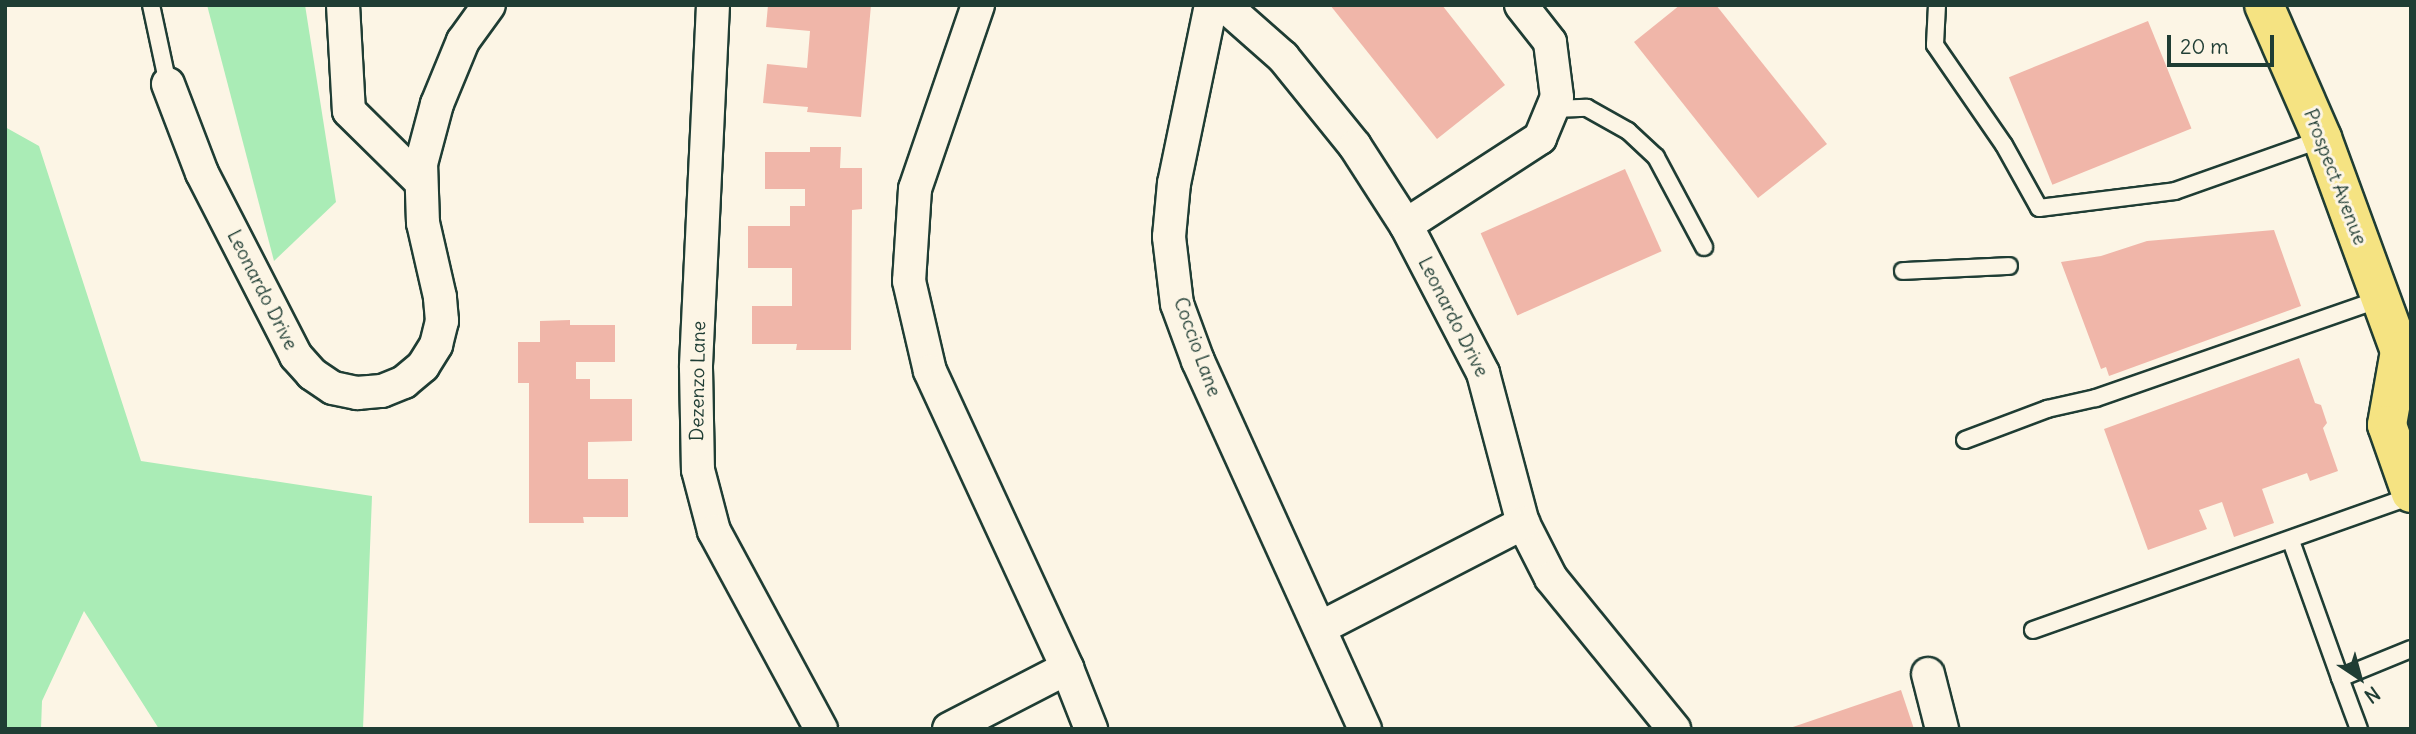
<!DOCTYPE html>
<html>
<head>
<meta charset="utf-8">
<style>
  body { margin:0 }
  #map { position:relative; width:2416px; height:734px; overflow:hidden; background:#fcf5e5; font-family:Delius,sans-serif }
  div>[style] { position:absolute }
  .green>* { inset:0; background:#aaecb6 }
  .building>* { inset:0; background:#f0b6a9; transform-origin:0 0 }
  .roads { filter:drop-shadow(2px 0 #1f3d34) drop-shadow(-2px 0 #1f3d34) drop-shadow(0 2px #1f3d34) drop-shadow(0 -2px #1f3d34) }
  .lane>* { height:16px; margin:-8px; padding:0 8px; transform-origin:8px; border-radius:8px; background:#fcf5e5 }
  .street>* { height:32px; margin:-16px; padding:0 16px; transform-origin:16px; border-radius:16px; background:#fcf5e5 }
  .primary>* { height:38px; margin:-19px; padding:0 19px; transform-origin:19px; border-radius:19px; background:#f5e382 }
  span { translate:-50% -50%; white-space:nowrap; text-align:center; line-height:1.15; -webkit-text-stroke:6px #fcf5e5; paint-order:stroke }
  .street-label { font-size:19px; color:#1f3d34 }
  .frame { position:absolute; inset:0; border:7px solid #1f3d34; pointer-events:none }
  .north { position:absolute; left:2325px; top:643px; width:70px; height:70px; -webkit-text-stroke:5px #fcf5e5; paint-order:stroke; rotate:144deg; font-size:19px; font-weight:700; line-height:28px; text-align:center; color:#1f3d34 }
  .north::after { content:''; display:block; margin:auto; width:24px; height:32px; background:#1f3d34; clip-path:polygon(50% 0,100% 100%,50% 72%,0 100%) }
  .scale { position:absolute; left:2167px; top:35px; width:107px; height:32px; box-sizing:border-box; border:4px solid #1f3d34; border-top:0; padding-left:9px; font-size:21px; line-height:24px; white-space:nowrap; color:#1f3d34; -webkit-text-stroke:5px #fcf5e5; paint-order:stroke }
</style>
</head>
<body>
<div id="map">
  <div class="green">
    <div style="clip-path:polygon(207px 5px,305px 5px,336px 202px,274px 261px)"></div>
    <div style="clip-path:polygon(5px 127px,39px 146px,141px 461px,372px 496px,363px 729px,159px 729px,84px 611px,42px 701px,41px 729px,5px 729px)"></div>
  </div>
  <div class="building">
    <div style="clip-path:polygon(768px 5px,871px 5px,861px 117px,807px 112px,808px 107px,763px 103px,767px 64px,807px 68px,810px 31px,766px 27px)"></div>
    <div style="clip-path:polygon(1330px 5px,1442px 5px,1505px 85px,1437px 139px)"></div>
    <div style="clip-path:polygon(1680px 5px,1716px 5px,1827px 144px,1758px 198px,1634px 42px)"></div>
    <div style="left:2148px;top:21px;width:116px;height:150px;rotate:68deg"></div>
    <div style="clip-path:polygon(810px 147px,841px 147px,840px 168px,862px 168px,862px 209px,852px 210px,851px 350px,796px 350px,797px 344px,752px 344px,752px 306px,792px 306px,792px 268px,748px 268px,748px 226px,790px 226px,790px 206px,805px 206px,805px 189px,765px 189px,765px 152px,810px 152px)"></div>
    <div style="left:1625px;top:169px;width:90px;height:158px;rotate:66deg"></div>
    <div style="clip-path:polygon(2274px 230px,2301px 306px,2109px 376px,2106px 367px,2101px 369px,2061px 262px,2101px 256px,2147px 241px)"></div>
    <div style="clip-path:polygon(570px 320px,570px 325px,615px 325px,615px 362px,576px 362px,576px 379px,590px 379px,590px 399px,632px 399px,632px 441px,588px 442px,588px 479px,628px 479px,628px 517px,583px 517px,584px 523px,529px 523px,529px 383px,518px 383px,518px 342px,540px 342px,540px 321px)"></div>
    <div style="clip-path:polygon(2299px 358px,2315px 403px,2321px 405px,2327px 423px,2323px 428px,2338px 471px,2310px 481px,2307px 473px,2262px 489px,2274px 523px,2234px 537px,2222px 502px,2199px 510px,2207px 529px,2148px 550px,2104px 429px)"></div>
    <div style="clip-path:polygon(1901px 690px,1914px 729px,1790px 729px,1790px 728px)"></div>
  </div>
  <div class="roads">
    <div class="lane">
      <div style="left:151px;top:5px;width:81px;rotate:77.9deg"></div>
      <div style="left:1937px;top:5px;width:40px;rotate:92.9deg"></div>
      <div style="left:1935px;top:45px;width:121px;rotate:55.4deg"></div>
      <div style="left:2004px;top:145px;width:72px;rotate:60.9deg"></div>
      <div style="left:2039px;top:208px;width:137px;rotate:-7.1deg"></div>
      <div style="left:2175px;top:191px;width:156px;rotate:-19.5deg"></div>
      <div style="left:1552px;top:109px;width:35px;rotate:-2deg"></div>
      <div style="left:1587px;top:108px;width:47px;rotate:29.3deg"></div>
      <div style="left:1628px;top:131px;width:38px;rotate:43deg"></div>
      <div style="left:1656px;top:157px;width:102px;rotate:61.9deg"></div>
      <div style="left:1903px;top:271px;width:106px;rotate:-2.7deg"></div>
      <div style="left:1965px;top:440px;width:88px;rotate:-20.7deg"></div>
      <div style="left:2047px;top:409px;width:50px;rotate:-12.7deg"></div>
      <div style="left:2096px;top:398px;width:302px;rotate:-19.2deg"></div>
      <div style="left:2291px;top:541px;width:145px;rotate:70.3deg"></div>
      <div style="left:2340px;top:678px;width:77px;rotate:-22.2deg"></div>
      <div style="left:2033px;top:630px;width:401px;rotate:-19.5deg"></div>
      <div style="left:2340px;top:678px;width:54px;rotate:69.6deg"></div>
    </div>
    <div class="street">
      <div style="left:343px;top:5px;width:106px;rotate:86.8deg"></div>
      <div style="left:349px;top:111px;width:101px;rotate:44.6deg"></div>
      <div style="left:713px;top:5px;width:363px;rotate:92.7deg"></div>
      <div style="left:696px;top:368px;width:102px;rotate:88.9deg"></div>
      <div style="left:698px;top:470px;width:63px;rotate:75.3deg"></div>
      <div style="left:714px;top:531px;width:225px;rotate:61.6deg"></div>
      <div style="left:978px;top:5px;width:194px;rotate:108.9deg"></div>
      <div style="left:915px;top:189px;width:92px;rotate:93.7deg"></div>
      <div style="left:909px;top:281px;width:92px;rotate:76.9deg"></div>
      <div style="left:930px;top:371px;width:327px;rotate:65.2deg"></div>
      <div style="left:1067px;top:668px;width:66px;rotate:68.5deg"></div>
      <div style="left:1211px;top:5px;width:182px;rotate:101.7deg"></div>
      <div style="left:1174px;top:183px;width:54px;rotate:95.3deg"></div>
      <div style="left:1169px;top:237px;width:67px;rotate:83.2deg"></div>
      <div style="left:1177px;top:304px;width:61px;rotate:69.8deg"></div>
      <div style="left:1198px;top:361px;width:404px;rotate:65.6deg"></div>
      <div style="left:1224px;top:5px;width:79px;rotate:41.4deg"></div>
      <div style="left:1283px;top:57px;width:114px;rotate:51deg"></div>
      <div style="left:1355px;top:146px;width:94px;rotate:57.2deg"></div>
      <div style="left:1406px;top:225px;width:167px;rotate:62.5deg"></div>
      <div style="left:1483px;top:373px;width:155px;rotate:75.1deg"></div>
      <div style="left:1523px;top:523px;width:62px;rotate:63deg"></div>
      <div style="left:1551px;top:578px;width:195px;rotate:50.8deg"></div>
      <div style="left:168px;top:84px;width:95px;rotate:69.1deg"></div>
      <div style="left:202px;top:173px;width:206px;rotate:62.8deg"></div>
      <div style="left:296px;top:356px;width:24px;rotate:48deg"></div>
      <div style="left:312px;top:374px;width:25px;rotate:34deg"></div>
      <div style="left:333px;top:388px;width:25px;rotate:12deg"></div>
      <div style="left:357px;top:393px;width:25px;rotate:-5deg"></div>
      <div style="left:382px;top:391px;width:24px;rotate:-22deg"></div>
      <div style="left:404px;top:382px;width:25px;rotate:-40deg"></div>
      <div style="left:423px;top:366px;width:25px;rotate:-58deg"></div>
      <div style="left:436px;top:345px;width:25px;rotate:-76deg"></div>
      <div style="left:442px;top:321px;width:24px;rotate:-95deg"></div>
      <div style="left:440px;top:297px;width:76px;rotate:-102.9deg"></div>
      <div style="left:423px;top:223px;width:59px;rotate:-91.9deg"></div>
      <div style="left:421px;top:164px;width:62px;rotate:-75.1deg"></div>
      <div style="left:437px;top:104px;width:68px;rotate:-67.6deg"></div>
      <div style="left:463px;top:41px;width:44px;rotate:-54.2deg"></div>
      <div style="left:1406px;top:225px;width:160px;rotate:-33deg"></div>
      <div style="left:1540px;top:138px;width:44px;rotate:-67.5deg"></div>
      <div style="left:1557px;top:97px;width:55px;rotate:-97.3deg"></div>
      <div style="left:1550px;top:42px;width:47px;rotate:-128.1deg"></div>
      <div style="left:1320px;top:628px;width:229px;rotate:-27.3deg"></div>
      <div style="left:1928px;top:674px;width:57px;rotate:75.7deg"></div>
      <div style="left:949px;top:729px;width:133px;rotate:-27.3deg"></div>
    </div>
    <div class="primary">
      <div style="left:2264px;top:5px;width:145px;rotate:66.4deg"></div>
      <div style="left:2322px;top:138px;width:227px;rotate:69.9deg"></div>
      <div style="left:2400px;top:351px;width:17px;rotate:50deg"></div>
      <div style="left:2400px;top:351px;width:75px;rotate:100deg"></div>
      <div style="left:2387px;top:425px;width:72px;rotate:70.6deg"></div>
    </div>
  </div>
  <div class="street-label">
    <span style="left:2335px;top:177px;rotate:69deg">Prospect Avenue</span>
    <span style="left:262px;top:290px;rotate:63deg">Leonardo Drive</span>
    <span style="left:1453px;top:317px;rotate:63deg">Leonardo Drive</span>
    <span style="left:1197px;top:347px;rotate:70deg">Coccio Lane</span>
    <span style="left:698px;top:381px;rotate:-89deg">Dezenzo Lane</span>
  </div>
  <div class="frame"></div>
  <div class="north">N</div>
  <div class="scale">20 m</div>
</div>
</body>
</html>
